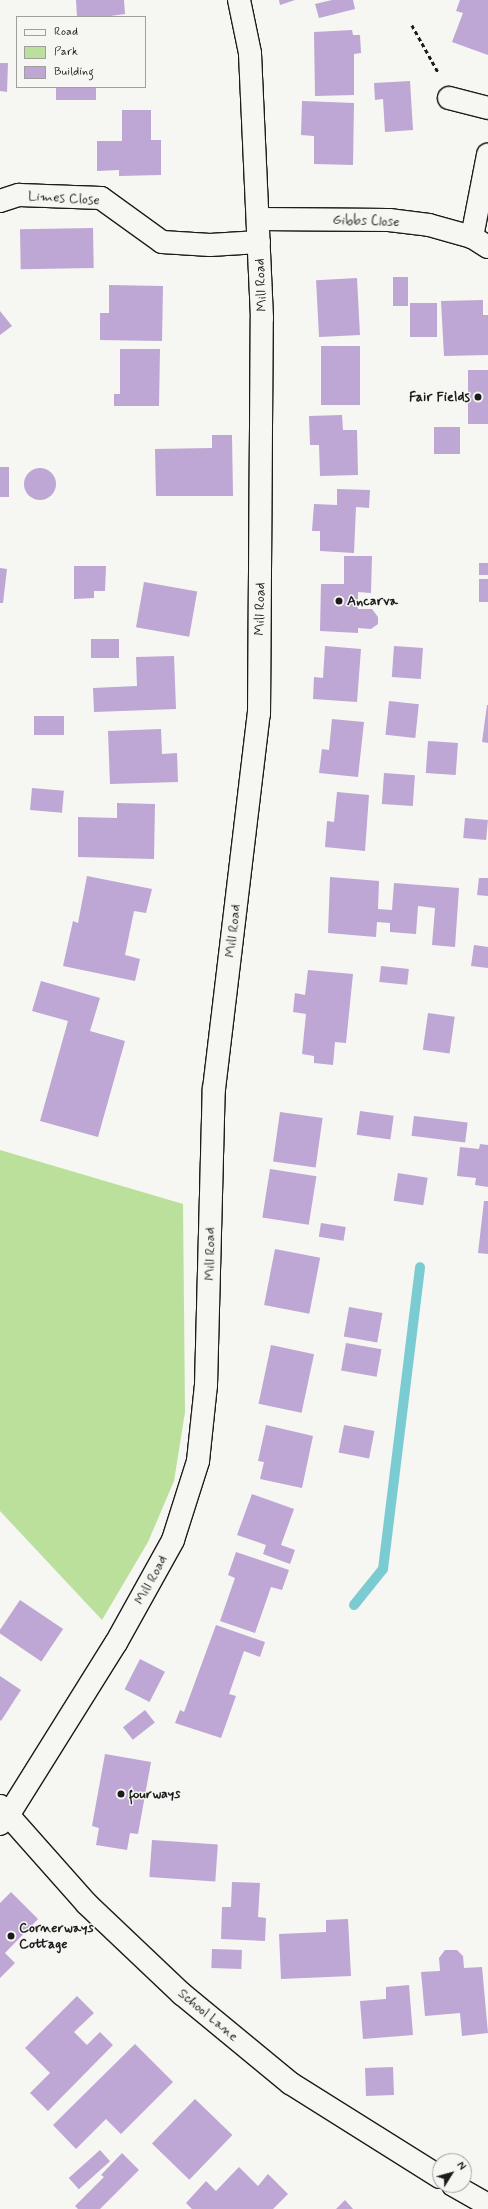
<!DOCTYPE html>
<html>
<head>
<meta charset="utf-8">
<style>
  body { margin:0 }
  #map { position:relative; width:488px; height:2209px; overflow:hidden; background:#f6f6f2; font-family:Mynerve,sans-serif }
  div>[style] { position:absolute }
  .green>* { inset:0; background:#bbe09b }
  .stream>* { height:10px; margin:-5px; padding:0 5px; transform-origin:5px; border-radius:5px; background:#7bccd2 }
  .building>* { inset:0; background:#bea6d5; transform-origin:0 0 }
  .round { border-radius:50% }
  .path>* { height:2.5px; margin-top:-1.25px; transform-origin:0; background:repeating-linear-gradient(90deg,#1c1c1c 0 4px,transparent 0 7px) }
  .roads { filter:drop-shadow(1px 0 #1c1c1c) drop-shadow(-1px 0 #1c1c1c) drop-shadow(0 1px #1c1c1c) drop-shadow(0 -1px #1c1c1c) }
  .minor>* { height:22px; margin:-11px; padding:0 11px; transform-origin:11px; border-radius:11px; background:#f6f6f2 }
  .tertiary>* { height:22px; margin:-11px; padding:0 11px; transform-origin:11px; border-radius:11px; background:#f6f6f2 }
  .dots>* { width:11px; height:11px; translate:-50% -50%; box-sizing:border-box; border:2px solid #f6f6f2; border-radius:50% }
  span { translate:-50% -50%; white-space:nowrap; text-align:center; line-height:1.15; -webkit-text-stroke:3px #f6f6f2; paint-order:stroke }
  .street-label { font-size:14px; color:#1c1c1c }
  .poi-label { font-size:14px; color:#1c1c1c; font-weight:700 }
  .right { translate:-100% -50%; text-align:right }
  .left { translate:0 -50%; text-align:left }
  .legend { position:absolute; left:16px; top:16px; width:130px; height:72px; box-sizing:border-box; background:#f6f6f2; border:1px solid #9f9f9c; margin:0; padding:5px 7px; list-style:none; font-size:12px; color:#1c1c1c }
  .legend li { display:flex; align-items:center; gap:8px; height:20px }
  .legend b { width:20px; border:1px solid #9f9f9c }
  .north { position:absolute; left:432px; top:2153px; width:40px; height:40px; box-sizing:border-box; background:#f6f6f2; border:1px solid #9f9f9c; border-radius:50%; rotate:53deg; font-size:11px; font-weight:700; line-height:16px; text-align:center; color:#1c1c1c }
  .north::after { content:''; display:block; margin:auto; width:14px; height:18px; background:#1c1c1c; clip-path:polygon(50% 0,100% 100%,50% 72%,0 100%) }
</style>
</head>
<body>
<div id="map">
  <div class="green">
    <div style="clip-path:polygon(0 1150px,183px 1204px,185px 1412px,174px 1481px,148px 1542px,102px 1620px,0 1511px)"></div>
  </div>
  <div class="stream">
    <div style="left:354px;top:1605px;width:46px;rotate:-51.1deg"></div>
    <div style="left:383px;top:1569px;width:304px;rotate:-83deg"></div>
  </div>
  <div class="building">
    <div style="clip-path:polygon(76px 0,124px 0,125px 14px,103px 17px,77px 17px)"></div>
    <div style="clip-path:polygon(279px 0,295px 0,280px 5px)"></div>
    <div style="clip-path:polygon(332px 0,353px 0,355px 9px,319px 18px,315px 4px)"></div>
    <div style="clip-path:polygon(460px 0,488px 0,488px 55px,452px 42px,463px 13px,456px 11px)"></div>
    <div style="clip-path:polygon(352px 30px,353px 35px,360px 35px,361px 53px,354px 54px,354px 95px,315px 96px,314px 32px)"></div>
    <div style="clip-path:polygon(0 63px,8px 63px,7px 92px,0 91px)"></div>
    <div style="clip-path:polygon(410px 81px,413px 130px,385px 132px,383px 99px,375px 100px,374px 83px)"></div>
    <div style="left:56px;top:87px;width:40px;height:13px"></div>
    <div style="clip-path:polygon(302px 101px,354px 103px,353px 165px,314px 164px,314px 136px,301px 135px)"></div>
    <div style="clip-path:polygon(122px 110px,151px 110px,151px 140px,161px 140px,161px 175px,119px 176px,119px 170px,97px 171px,97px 141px,122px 141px)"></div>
    <div style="left:93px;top:228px;width:40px;height:73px;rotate:89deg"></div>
    <div style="left:408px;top:277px;width:29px;height:15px;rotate:90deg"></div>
    <div style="left:357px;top:278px;width:57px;height:41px;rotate:87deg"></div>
    <div style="clip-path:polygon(109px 285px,163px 286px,162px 341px,100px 340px,100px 313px,109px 313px)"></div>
    <div style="clip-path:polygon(483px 300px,483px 315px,488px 315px,488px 355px,444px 356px,441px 301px)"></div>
    <div style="left:410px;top:303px;width:27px;height:34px"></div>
    <div style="clip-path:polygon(0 311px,12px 326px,0 335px)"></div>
    <div style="left:321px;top:346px;width:39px;height:59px"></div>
    <div style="clip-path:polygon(120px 349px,160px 349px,159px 406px,114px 406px,114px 394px,120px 394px)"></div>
    <div style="left:488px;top:370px;width:54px;height:20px;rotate:90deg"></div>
    <div style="clip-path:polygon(342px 415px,343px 430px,357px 430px,358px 475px,320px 476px,319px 445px,310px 445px,309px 416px)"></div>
    <div style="left:434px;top:427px;width:26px;height:27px"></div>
    <div style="clip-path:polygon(212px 435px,232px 435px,233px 496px,156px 496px,155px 449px,212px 448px)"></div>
    <div style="left:0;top:467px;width:9px;height:30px"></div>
    <div class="round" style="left:24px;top:468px;width:32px;height:32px"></div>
    <div style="clip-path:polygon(337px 489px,370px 490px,369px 508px,356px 507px,354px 553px,320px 551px,320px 531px,312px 531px,314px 504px,337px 505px)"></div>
    <div style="clip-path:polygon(344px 556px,372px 556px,371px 593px,358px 592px,358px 609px,372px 609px,378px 617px,378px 624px,371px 629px,358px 628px,358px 633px,320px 631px,321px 584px,344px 584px)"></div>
    <div style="left:479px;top:563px;width:9px;height:12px"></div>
    <div style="clip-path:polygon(74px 566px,106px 566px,105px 591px,94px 591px,94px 598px,74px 599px)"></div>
    <div style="clip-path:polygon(0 568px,7px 569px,3px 603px,0 603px)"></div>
    <div style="left:479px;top:579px;width:9px;height:23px"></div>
    <div style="left:144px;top:582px;width:54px;height:46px;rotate:10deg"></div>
    <div style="left:91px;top:639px;width:28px;height:19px"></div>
    <div style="clip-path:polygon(325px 646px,361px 649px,357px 702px,313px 699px,314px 677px,323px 678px)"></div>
    <div style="left:394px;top:646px;width:29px;height:31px;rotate:4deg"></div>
    <div style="clip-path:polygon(174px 656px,176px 709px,94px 712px,93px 688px,137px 686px,136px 657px)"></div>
    <div style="left:389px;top:701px;width:30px;height:34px;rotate:6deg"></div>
    <div style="clip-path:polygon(487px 705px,488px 705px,488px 743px,482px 742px)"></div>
    <div style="left:34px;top:716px;width:30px;height:19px"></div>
    <div style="clip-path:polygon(332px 719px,364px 722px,358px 777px,319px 773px,322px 749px,329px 750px)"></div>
    <div style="clip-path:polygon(161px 729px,162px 754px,177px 753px,178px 782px,110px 784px,108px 731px)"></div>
    <div style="left:428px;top:741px;width:30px;height:32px;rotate:4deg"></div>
    <div style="left:384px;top:773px;width:31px;height:31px;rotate:4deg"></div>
    <div style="left:32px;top:788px;width:32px;height:22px;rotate:5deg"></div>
    <div style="clip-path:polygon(337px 792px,369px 795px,365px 851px,325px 847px,327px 821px,334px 822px)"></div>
    <div style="clip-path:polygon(117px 803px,155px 804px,154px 859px,78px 857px,78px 817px,117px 818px)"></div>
    <div style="left:465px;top:818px;width:23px;height:20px;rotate:5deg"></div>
    <div style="clip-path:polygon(87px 876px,152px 889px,146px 913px,134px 911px,125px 955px,140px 959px,135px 981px,63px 966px,73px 921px,78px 923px)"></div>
    <div style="clip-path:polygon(330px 877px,379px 881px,378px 909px,392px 910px,394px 883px,459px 888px,455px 947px,432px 945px,435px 908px,418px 906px,416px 934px,390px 932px,390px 923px,377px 922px,376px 937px,328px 933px)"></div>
    <div style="clip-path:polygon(479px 878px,488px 878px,488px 896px,477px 895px)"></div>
    <div style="clip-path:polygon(474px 945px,488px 947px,488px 968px,471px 966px)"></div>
    <div style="left:381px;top:966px;width:28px;height:16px;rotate:6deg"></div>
    <div style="clip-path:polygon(308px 970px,353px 974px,346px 1043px,335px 1042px,333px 1065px,314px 1063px,314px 1056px,302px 1054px,306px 1014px,293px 1012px,295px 993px,305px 995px)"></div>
    <div style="clip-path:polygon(41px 981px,100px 998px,90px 1031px,125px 1041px,98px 1137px,40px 1121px,68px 1021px,32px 1011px)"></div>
    <div style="left:428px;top:1013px;width:27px;height:37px;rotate:8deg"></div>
    <div style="left:360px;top:1111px;width:34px;height:24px;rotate:8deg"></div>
    <div style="left:280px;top:1112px;width:43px;height:50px;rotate:8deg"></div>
    <div style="left:414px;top:1116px;width:54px;height:20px;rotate:7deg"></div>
    <div style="clip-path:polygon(480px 1144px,488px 1145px,488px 1187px,475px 1185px,476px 1178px,457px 1176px,460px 1147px,479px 1149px)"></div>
    <div style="left:270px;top:1169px;width:47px;height:49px;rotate:9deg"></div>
    <div style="left:398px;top:1173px;width:30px;height:28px;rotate:9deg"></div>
    <div style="clip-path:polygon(484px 1201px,488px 1201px,488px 1254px,478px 1253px)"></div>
    <div style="left:321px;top:1223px;width:25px;height:14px;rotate:9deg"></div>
    <div style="left:275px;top:1249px;width:46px;height:57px;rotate:11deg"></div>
    <div style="left:349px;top:1307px;width:34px;height:30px;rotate:10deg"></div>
    <div style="left:346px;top:1343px;width:36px;height:28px;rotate:10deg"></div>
    <div style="left:271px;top:1345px;width:44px;height:60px;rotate:12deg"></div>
    <div style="clip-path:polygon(266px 1425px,313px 1436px,302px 1488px,260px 1479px,264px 1462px,258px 1461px)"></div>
    <div style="left:344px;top:1425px;width:31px;height:28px;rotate:11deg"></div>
    <div style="clip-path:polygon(252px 1494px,294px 1509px,281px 1545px,295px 1550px,290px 1564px,263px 1554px,266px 1545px,237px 1535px)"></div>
    <div style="clip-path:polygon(236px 1552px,289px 1570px,282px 1590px,271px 1587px,255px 1633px,220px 1621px,235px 1578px,228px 1575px)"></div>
    <div style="left:20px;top:1600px;width:52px;height:39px;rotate:34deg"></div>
    <div style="clip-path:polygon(216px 1625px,265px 1642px,260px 1657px,244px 1651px,229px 1694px,236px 1696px,221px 1738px,175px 1723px,180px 1710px,184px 1712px)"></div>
    <div style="left:140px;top:1659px;width:28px;height:34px;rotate:27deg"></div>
    <div style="clip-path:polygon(0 1676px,21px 1690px,1px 1721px,0 1720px)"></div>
    <div style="left:145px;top:1710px;width:16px;height:28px;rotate:52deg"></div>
    <div style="clip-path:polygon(105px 1754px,151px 1762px,138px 1834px,130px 1833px,127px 1850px,96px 1845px,99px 1828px,92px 1826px)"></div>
    <div style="left:152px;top:1840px;width:66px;height:37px;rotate:4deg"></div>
    <div style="clip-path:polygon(232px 1882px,260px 1883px,258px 1917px,266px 1918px,265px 1941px,221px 1939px,222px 1907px,231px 1907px)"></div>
    <div style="clip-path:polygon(11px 1892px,38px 1919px,5px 1953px,15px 1963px,0 1978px,0 1903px)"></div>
    <div style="clip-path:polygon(348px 1919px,351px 1976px,281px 1979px,279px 1934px,326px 1932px,326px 1920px)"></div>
    <div style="left:212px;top:1949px;width:30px;height:19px;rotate:2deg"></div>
    <div style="clip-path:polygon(445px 1950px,457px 1950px,463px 1956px,464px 1968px,482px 1967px,488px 2033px,462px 2036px,460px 2013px,425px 2016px,421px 1972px,440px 1971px,439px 1958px)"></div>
    <div style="clip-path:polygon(409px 1985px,413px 2035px,363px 2039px,360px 2001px,386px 1999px,386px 1987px)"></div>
    <div style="clip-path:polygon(77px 1996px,94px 2013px,74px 2032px,87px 2045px,100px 2032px,113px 2045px,48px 2111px,30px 2093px,50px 2073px,25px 2048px)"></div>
    <div style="clip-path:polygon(135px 2044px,173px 2082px,121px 2134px,106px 2119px,76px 2149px,53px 2125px)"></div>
    <div style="left:393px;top:2067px;width:28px;height:28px;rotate:88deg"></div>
    <div style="left:195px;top:2099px;width:52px;height:62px;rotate:44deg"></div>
    <div style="left:100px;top:2150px;width:15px;height:42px;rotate:48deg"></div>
    <div style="clip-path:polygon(122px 2153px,139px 2170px,100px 2209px,78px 2209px,75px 2206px,104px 2177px,101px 2175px)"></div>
    <div style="clip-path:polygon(239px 2167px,258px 2186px,268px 2174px,288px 2194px,273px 2209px,192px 2209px,186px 2203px,206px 2181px,216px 2191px)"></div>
    <div style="clip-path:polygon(345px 2200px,353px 2209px,336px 2209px)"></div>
  </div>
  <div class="path">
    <div style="left:412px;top:25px;width:54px;rotate:61deg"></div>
  </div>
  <div class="roads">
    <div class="minor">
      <div style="left:449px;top:98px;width:40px;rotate:14.4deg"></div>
      <div style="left:0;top:201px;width:20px;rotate:-18deg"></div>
      <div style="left:19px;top:195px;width:82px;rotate:2.1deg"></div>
      <div style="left:101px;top:198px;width:75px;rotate:35.8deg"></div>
      <div style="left:162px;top:242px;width:48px;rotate:3.6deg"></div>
      <div style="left:210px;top:245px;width:49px;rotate:-3.5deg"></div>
      <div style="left:258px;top:219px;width:131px;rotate:0.4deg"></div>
      <div style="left:389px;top:220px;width:40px;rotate:7.1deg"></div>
      <div style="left:429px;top:225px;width:45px;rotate:15.6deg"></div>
      <div style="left:472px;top:237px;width:19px;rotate:32deg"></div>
      <div style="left:472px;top:237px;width:84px;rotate:-79deg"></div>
      <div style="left:0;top:1824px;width:13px;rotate:-48deg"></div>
      <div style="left:9px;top:1814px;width:202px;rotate:-58deg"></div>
      <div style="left:116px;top:1643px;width:118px;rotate:-61deg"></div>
      <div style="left:173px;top:1540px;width:83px;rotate:-72.4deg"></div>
      <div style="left:198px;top:1461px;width:76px;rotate:-84deg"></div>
      <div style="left:206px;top:1385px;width:296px;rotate:-88.5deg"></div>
      <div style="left:214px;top:1089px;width:378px;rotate:-83.2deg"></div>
      <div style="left:259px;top:714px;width:396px;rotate:-89.6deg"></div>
      <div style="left:262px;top:318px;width:265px;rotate:-92.6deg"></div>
      <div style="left:250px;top:53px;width:54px;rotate:-101.7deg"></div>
    </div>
    <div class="tertiary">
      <div style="left:0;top:1806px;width:131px;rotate:48.4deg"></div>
      <div style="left:87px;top:1904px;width:131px;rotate:43.5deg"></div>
      <div style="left:182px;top:1994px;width:140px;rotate:39.5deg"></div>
      <div style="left:290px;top:2083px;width:177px;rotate:32.1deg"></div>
      <div style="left:453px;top:2185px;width:40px;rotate:29.7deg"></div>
    </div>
  </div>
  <div class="dots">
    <div style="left:478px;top:397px;background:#1c1c1c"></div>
    <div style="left:339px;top:601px;background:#1c1c1c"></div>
    <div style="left:121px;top:1794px;background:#1c1c1c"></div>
    <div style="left:11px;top:1936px;background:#1c1c1c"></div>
  </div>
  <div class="street-label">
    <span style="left:64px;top:198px;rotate:4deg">Limes Close</span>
    <span style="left:366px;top:221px;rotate:2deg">Gibbs Close</span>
    <span style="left:261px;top:285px;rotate:-93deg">Mill Road</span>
    <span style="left:260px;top:609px;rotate:-89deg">Mill Road</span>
    <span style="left:233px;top:931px;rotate:-83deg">Mill Road</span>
    <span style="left:210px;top:1254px;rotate:-89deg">Mill Road</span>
    <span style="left:151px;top:1580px;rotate:-61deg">Mill Road</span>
    <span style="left:208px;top:2015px;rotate:40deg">School Lane</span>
  </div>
  <div class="poi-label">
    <span class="right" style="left:470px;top:397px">Fair Fields</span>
    <span class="left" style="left:347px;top:601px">Ancarva</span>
    <span class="left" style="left:129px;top:1794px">fourways</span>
    <span class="left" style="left:19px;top:1936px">Cornerways<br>Cottage</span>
  </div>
  <ul class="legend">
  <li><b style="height:5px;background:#f6f6f2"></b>Road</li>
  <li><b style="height:11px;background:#bbe09b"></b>Park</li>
  <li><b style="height:11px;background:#bea6d5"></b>Building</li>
  </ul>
  <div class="north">N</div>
</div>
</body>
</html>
